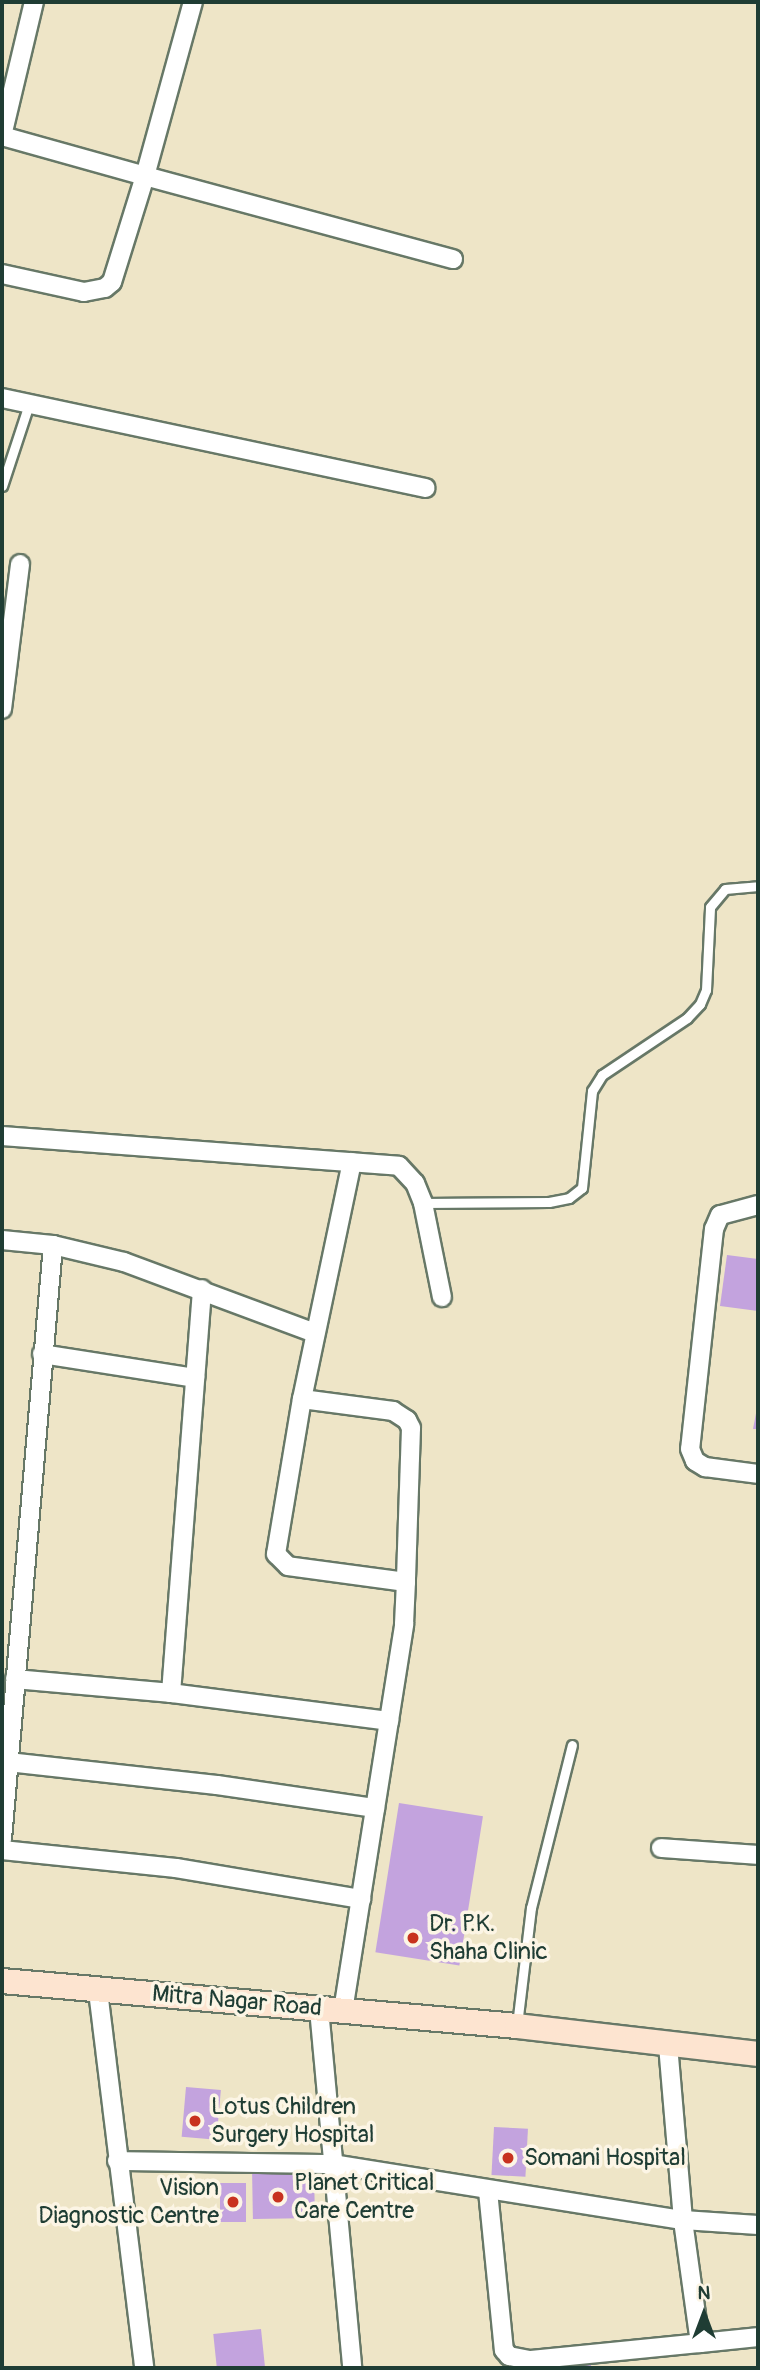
<!DOCTYPE html>
<html>
<head>
<meta charset="utf-8">
<style>
  body { margin:0 }
  #map { position:relative; width:760px; height:2370px; overflow:hidden; background:#eee5c7; font-family:Pangolin,sans-serif }
  div>[style] { position:absolute }
  .building>* { inset:0; background:#c3a3de; transform-origin:0 0 }
  .roads { filter:drop-shadow(2px 0 #677867) drop-shadow(-2px 0 #677867) drop-shadow(0 2px #677867) drop-shadow(0 -2px #677867) }
  .lane>* { height:9px; margin:-4.5px; padding:0 4.5px; transform-origin:4.5px; border-radius:4.5px; background:#fff }
  .street>* { height:18px; margin:-9px; padding:0 9px; transform-origin:9px; border-radius:9px; background:#fff }
  .secondary>* { height:24px; margin:-12px; padding:0 12px; transform-origin:12px; border-radius:12px; background:#fde4d0 }
  .dots>* { width:19px; height:19px; translate:-50% -50%; box-sizing:border-box; border:4px solid #fcf5e5; border-radius:50% }
  span { translate:-50% -50%; white-space:nowrap; text-align:center; line-height:1.15; -webkit-text-stroke:7px #fcf5e5; paint-order:stroke }
  .poi-label { font-size:24px; color:#1f3d34 }
  .left { translate:0 -50%; text-align:left }
  .right { translate:-100% -50%; text-align:right }
  .street-label { font-size:24px; color:#1f3d34 }
  .frame { position:absolute; inset:0; border:4px solid #1f3d34; pointer-events:none }
  .north { position:absolute; left:669px; top:2279px; width:70px; height:70px; -webkit-text-stroke:5px #fcf5e5; paint-order:stroke; rotate:0deg; font-size:19px; font-weight:700; line-height:28px; text-align:center; color:#1f3d34 }
  .north::after { content:''; display:block; margin:auto; width:24px; height:32px; background:#1f3d34; clip-path:polygon(50% 0,100% 100%,50% 72%,0 100%) }
</style>
</head>
<body>
<div id="map">
  <div class="building">
    <div style="clip-path:polygon(727px 1255px,758px 1259px,758px 1311px,720px 1306px)"></div>
    <div style="clip-path:polygon(758px 1403px,758px 1429px,753px 1429px)"></div>
    <div style="left:399px;top:1803px;width:85px;height:151px;rotate:9deg"></div>
    <div style="left:186px;top:2087px;width:35px;height:50px;rotate:5deg"></div>
    <div style="left:494px;top:2127px;width:34px;height:48px;rotate:3deg"></div>
    <div style="left:314px;top:2167px;width:51px;height:62px;rotate:89deg"></div>
    <div style="left:220px;top:2183px;width:26px;height:39px"></div>
    <div style="left:261px;top:2329px;width:39px;height:48px;rotate:84deg"></div>
    <div style="clip-path:polygon(591px 2361px,591px 2368px,552px 2368px,552px 2364px)"></div>
  </div>
  <div class="roads">
    <div class="lane">
      <div style="left:2px;top:486px;width:86px;rotate:-71.8deg"></div>
      <div style="left:423px;top:1203px;width:126px;rotate:-0.5deg"></div>
      <div style="left:549px;top:1202px;width:20px;rotate:-11deg"></div>
      <div style="left:569px;top:1198px;width:16px;rotate:-38deg"></div>
      <div style="left:582px;top:1188px;width:98px;rotate:-84.1deg"></div>
      <div style="left:592px;top:1091px;width:19px;rotate:-58deg"></div>
      <div style="left:602px;top:1075px;width:102px;rotate:-33.8deg"></div>
      <div style="left:687px;top:1018px;width:19px;rotate:-47deg"></div>
      <div style="left:700px;top:1004px;width:15px;rotate:-67deg"></div>
      <div style="left:706px;top:990px;width:83px;rotate:-87.2deg"></div>
      <div style="left:710px;top:907px;width:23px;rotate:-50deg"></div>
      <div style="left:725px;top:889px;width:33px;rotate:-5deg"></div>
      <div style="left:517px;top:2025px;width:118px;rotate:-83.2deg"></div>
      <div style="left:531px;top:1908px;width:168px;rotate:-75.9deg"></div>
    </div>
    <div class="street">
      <div style="left:2px;top:136px;width:148px;rotate:15.6deg"></div>
      <div style="left:145px;top:176px;width:180px;rotate:-74.6deg"></div>
      <div style="left:2px;top:136px;width:138px;rotate:-76.6deg"></div>
      <div style="left:2px;top:274px;width:84px;rotate:12.4deg"></div>
      <div style="left:84px;top:292px;width:21px;rotate:-11deg"></div>
      <div style="left:105px;top:288px;width:9px;rotate:-41deg"></div>
      <div style="left:112px;top:282px;width:111px;rotate:-72.7deg"></div>
      <div style="left:145px;top:176px;width:319px;rotate:15.1deg"></div>
      <div style="left:2px;top:398px;width:433px;rotate:12deg"></div>
      <div style="left:2px;top:709px;width:146px;rotate:-82.9deg"></div>
      <div style="left:2px;top:1136px;width:398px;rotate:4.3deg"></div>
      <div style="left:399px;top:1166px;width:23px;rotate:47deg"></div>
      <div style="left:415px;top:1183px;width:22px;rotate:68deg"></div>
      <div style="left:423px;top:1203px;width:96px;rotate:78.6deg"></div>
      <div style="left:758px;top:1205px;width:39px;rotate:165deg"></div>
      <div style="left:720px;top:1215px;width:15px;rotate:113deg"></div>
      <div style="left:714px;top:1229px;width:221px;rotate:96.2deg"></div>
      <div style="left:690px;top:1449px;width:13px;rotate:67deg"></div>
      <div style="left:695px;top:1461px;width:12px;rotate:31deg"></div>
      <div style="left:705px;top:1467px;width:53px;rotate:7.5deg"></div>
      <div style="left:2px;top:1240px;width:51px;rotate:5.6deg"></div>
      <div style="left:53px;top:1245px;width:73px;rotate:13.5deg"></div>
      <div style="left:124px;top:1262px;width:204px;rotate:20.4deg"></div>
      <div style="left:42px;top:1354px;width:155px;rotate:8.9deg"></div>
      <div style="left:302px;top:1399px;width:92px;rotate:7.5deg"></div>
      <div style="left:393px;top:1411px;width:17px;rotate:33deg"></div>
      <div style="left:407px;top:1420px;width:9px;rotate:63deg"></div>
      <div style="left:411px;top:1428px;width:154px;rotate:91.9deg"></div>
      <div style="left:15px;top:1679px;width:157px;rotate:5.1deg"></div>
      <div style="left:171px;top:1693px;width:405px;rotate:-85.6deg"></div>
      <div style="left:171px;top:1693px;width:220px;rotate:7.3deg"></div>
      <div style="left:8px;top:1762px;width:210px;rotate:6.3deg"></div>
      <div style="left:217px;top:1785px;width:160px;rotate:8.3deg"></div>
      <div style="left:2px;top:1839px;width:596px;rotate:-85.09deg"></div>
      <div style="left:661px;top:1848px;width:97px;rotate:4.1deg"></div>
      <div style="left:2px;top:1850px;width:175px;rotate:5.9deg"></div>
      <div style="left:176px;top:1868px;width:188px;rotate:9.5deg"></div>
      <div style="left:98px;top:1991px;width:380px;rotate:83deg"></div>
      <div style="left:319px;top:2009px;width:361px;rotate:84.7deg"></div>
      <div style="left:343px;top:2011px;width:392px;rotate:-81deg"></div>
      <div style="left:404px;top:1624px;width:42px;rotate:-87.3deg"></div>
      <div style="left:406px;top:1582px;width:119px;rotate:-172.3deg"></div>
      <div style="left:288px;top:1566px;width:17px;rotate:-135deg"></div>
      <div style="left:276px;top:1554px;width:157px;rotate:-80.5deg"></div>
      <div style="left:302px;top:1399px;width:242px;rotate:-78.1deg"></div>
      <div style="left:117px;top:2161px;width:215px;rotate:0.8deg"></div>
      <div style="left:332px;top:2164px;width:355px;rotate:9.1deg"></div>
      <div style="left:683px;top:2220px;width:75px;rotate:3.8deg"></div>
      <div style="left:488px;top:2191px;width:160px;rotate:84.3deg"></div>
      <div style="left:504px;top:2350px;width:8px;rotate:50deg"></div>
      <div style="left:509px;top:2356px;width:21px;rotate:11deg"></div>
      <div style="left:530px;top:2360px;width:171px;rotate:-5.7deg"></div>
      <div style="left:700px;top:2343px;width:124px;rotate:-97.9deg"></div>
      <div style="left:683px;top:2220px;width:176px;rotate:-94.9deg"></div>
      <div style="left:700px;top:2343px;width:58px;rotate:-5.9deg"></div>
    </div>
    <div class="secondary">
      <div style="left:2px;top:1981px;width:517px;rotate:4.99deg"></div>
      <div style="left:517px;top:2026px;width:243px;rotate:6.6deg"></div>
    </div>
  </div>
  <div class="dots">
    <div style="left:413px;top:1938px;background:#c8321e"></div>
    <div style="left:195px;top:2121px;background:#c8321e"></div>
    <div style="left:508px;top:2158px;background:#c8321e"></div>
    <div style="left:278px;top:2197px;background:#c8321e"></div>
    <div style="left:233px;top:2202px;background:#c8321e"></div>
  </div>
  <div class="poi-label">
    <span class="left" style="left:429px;top:1938px">Dr. P.K.<br>Shaha Clinic</span>
    <span class="left" style="left:211px;top:2121px">Lotus Children<br>Surgery Hospital</span>
    <span class="left" style="left:524px;top:2158px">Somani Hospital</span>
    <span class="left" style="left:294px;top:2197px">Planet Critical<br>Care Centre</span>
    <span class="right" style="left:219px;top:2202px">Vision<br>Diagnostic Centre</span>
  </div>
  <div class="street-label">
    <span style="left:237px;top:2001px;rotate:5deg">Mitra Nagar Road</span>
  </div>
  <div class="frame"></div>
  <div class="north">N</div>
</div>
</body>
</html>
